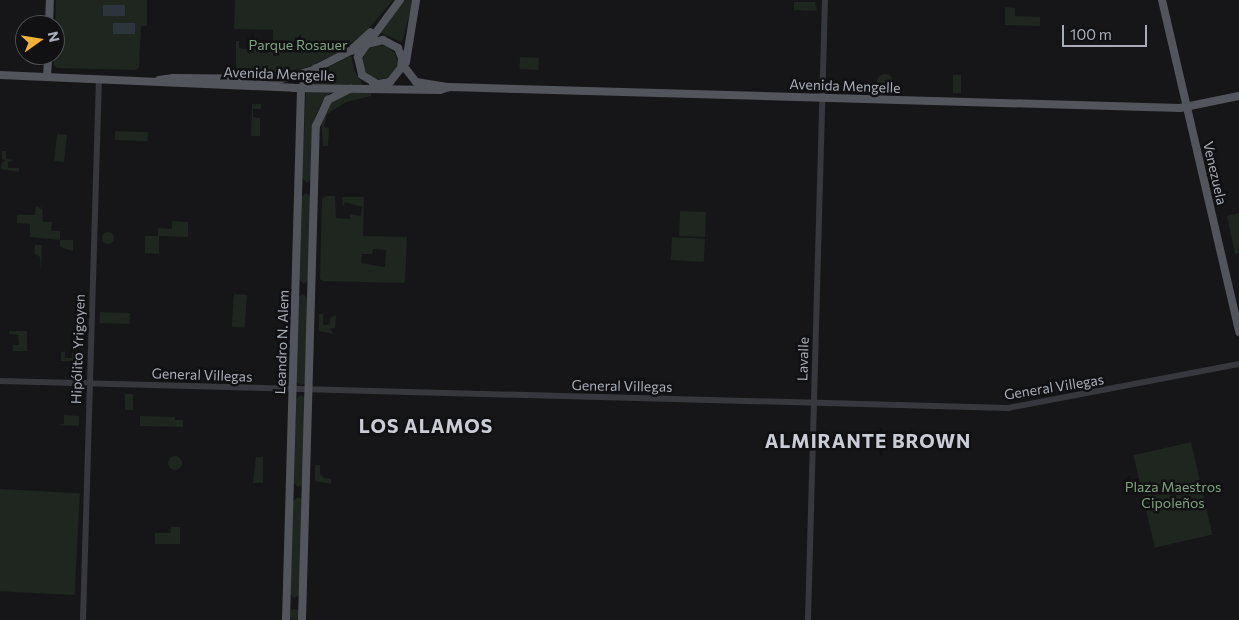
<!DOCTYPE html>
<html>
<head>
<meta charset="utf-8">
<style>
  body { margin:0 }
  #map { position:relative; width:1239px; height:620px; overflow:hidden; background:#161618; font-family:Commissioner,sans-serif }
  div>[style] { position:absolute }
  .green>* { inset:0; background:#1e261f; transform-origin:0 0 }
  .round { border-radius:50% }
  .water>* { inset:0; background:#2c353c; transform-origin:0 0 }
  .minor>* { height:5.5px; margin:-2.75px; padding:0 2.75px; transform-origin:2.75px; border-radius:2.75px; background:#37383d }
  .major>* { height:8px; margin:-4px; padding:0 4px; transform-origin:4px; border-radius:4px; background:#53555c }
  span { translate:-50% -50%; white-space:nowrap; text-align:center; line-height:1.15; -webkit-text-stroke:5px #111113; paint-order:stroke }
  .park-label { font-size:14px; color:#7fa381 }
  .street-label { font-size:14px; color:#a8adb8 }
  .district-label { font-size:19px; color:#c9ccd4; font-weight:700; letter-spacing:1px }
  .north { position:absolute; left:15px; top:15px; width:50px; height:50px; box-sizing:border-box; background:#111113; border:1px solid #4d4f55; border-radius:50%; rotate:77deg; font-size:14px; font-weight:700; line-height:20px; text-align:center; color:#a8adb8 }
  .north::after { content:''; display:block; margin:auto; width:18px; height:22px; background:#f2b134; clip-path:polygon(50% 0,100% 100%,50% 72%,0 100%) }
  .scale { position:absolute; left:1062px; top:25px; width:85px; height:22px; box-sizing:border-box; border:2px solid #a8adb8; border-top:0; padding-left:6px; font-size:15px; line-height:18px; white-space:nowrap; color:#a8adb8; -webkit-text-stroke:4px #111113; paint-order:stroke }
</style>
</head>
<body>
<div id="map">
  <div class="green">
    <div style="clip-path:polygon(56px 0,147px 0,147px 26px,141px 26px,139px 67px,136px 70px,57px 68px,54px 65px)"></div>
    <div style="clip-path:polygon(235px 0,393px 0,366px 32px,336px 54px,308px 67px,272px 75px,272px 73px,236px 70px,236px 41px,239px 41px,239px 48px,252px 50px,253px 42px,256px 48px,273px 49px,273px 30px,234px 29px)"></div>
    <div style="clip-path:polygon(404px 0,412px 0,411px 9px,402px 42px,380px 33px)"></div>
    <div style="clip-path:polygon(794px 2px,815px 2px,817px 11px,794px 10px)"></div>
    <div style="clip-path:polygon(1005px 7px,1015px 8px,1015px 16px,1040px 17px,1040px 26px,1005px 25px)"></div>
    <div class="round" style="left:363px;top:45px;width:34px;height:34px"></div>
    <div style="clip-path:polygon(351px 55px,354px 70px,363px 85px,309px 84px,310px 77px)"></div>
    <div style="left:520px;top:57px;width:19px;height:12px;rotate:3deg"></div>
    <div class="round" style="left:877px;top:74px;width:16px;height:16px"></div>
    <div style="left:953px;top:75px;width:8px;height:18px"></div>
    <div style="clip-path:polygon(306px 92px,331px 92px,321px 104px,314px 120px,311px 180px,307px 183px,302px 178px)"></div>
    <div style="clip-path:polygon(352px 92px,371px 92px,371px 96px,346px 102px,327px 114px,324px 127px,329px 128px,328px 146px,323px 146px,321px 119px,330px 103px)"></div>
    <div style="clip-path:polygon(252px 104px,261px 104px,261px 109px,253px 109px,253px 117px,260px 118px,260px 136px,251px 136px)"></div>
    <div style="left:115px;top:131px;width:33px;height:9px;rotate:2deg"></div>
    <div style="left:57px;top:134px;width:10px;height:27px;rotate:6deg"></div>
    <div style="clip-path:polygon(2px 151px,6px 151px,6px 159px,14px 160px,8px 162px,8px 168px,19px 168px,19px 172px,1px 169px,2px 162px,6px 161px,2px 159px)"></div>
    <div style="clip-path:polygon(306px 193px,311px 197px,308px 280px,304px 284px,299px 279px,301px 197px)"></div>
    <div style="clip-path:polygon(evenodd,326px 196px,335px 196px,336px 218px,350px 219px,350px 214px,361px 216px,362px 207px,345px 202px,343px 208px,342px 197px,364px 197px,363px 236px,407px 237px,405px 281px,403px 283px,323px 281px,320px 279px,322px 199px,326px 196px,373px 249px,386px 250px,385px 267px,361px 263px,362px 254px,372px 254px,373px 249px)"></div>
    <div style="clip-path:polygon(42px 205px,43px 222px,52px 222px,51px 231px,60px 231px,60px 240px,73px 240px,73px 251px,60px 247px,60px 240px,30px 237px,30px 224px,17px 223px,17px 215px,35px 215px,36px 206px,41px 209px)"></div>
    <div style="left:680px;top:211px;width:26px;height:25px;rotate:2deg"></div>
    <div style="clip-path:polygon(1239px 213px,1239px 253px,1235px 254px,1227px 216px)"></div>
    <div style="clip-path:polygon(172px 221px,188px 222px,188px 237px,159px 236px,159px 254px,145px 253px,145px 236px,158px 236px,158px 228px,172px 229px)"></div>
    <div class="round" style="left:102px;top:232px;width:12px;height:12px"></div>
    <div style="left:672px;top:237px;width:33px;height:23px;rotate:3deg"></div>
    <div style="clip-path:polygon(35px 245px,42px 245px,41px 272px,40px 257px,34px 253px)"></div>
    <div style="left:234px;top:294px;width:13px;height:33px;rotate:4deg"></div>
    <div style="clip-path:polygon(303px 294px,308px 298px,305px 383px,301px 385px,296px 382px,298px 297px)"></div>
    <div style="left:100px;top:312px;width:30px;height:11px;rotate:2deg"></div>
    <div style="clip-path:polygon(319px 314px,323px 314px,323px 325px,329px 325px,330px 318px,336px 315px,335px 328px,330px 329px,334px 334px,319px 331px)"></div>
    <div style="clip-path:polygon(9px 331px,27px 331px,27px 351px,13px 351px,13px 345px,19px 345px,18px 335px,9px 334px)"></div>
    <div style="clip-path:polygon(61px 352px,65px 352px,65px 358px,72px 358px,72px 353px,82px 353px,82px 361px,61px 361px)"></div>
    <div style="left:125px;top:394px;width:8px;height:16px"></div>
    <div style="clip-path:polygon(301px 395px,305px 399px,303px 485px,298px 487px,294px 483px,296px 399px)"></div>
    <div style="clip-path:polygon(64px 415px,79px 416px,79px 426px,57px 425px,64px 424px)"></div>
    <div style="clip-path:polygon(140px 416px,175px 417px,175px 420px,183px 420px,183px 427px,140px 426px)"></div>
    <div style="left:1191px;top:442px;width:95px;height:59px;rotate:77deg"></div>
    <div class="round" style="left:168px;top:456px;width:14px;height:14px"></div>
    <div style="clip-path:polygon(256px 457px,263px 457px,263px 483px,253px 483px)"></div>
    <div style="clip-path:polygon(315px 465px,320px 465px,320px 474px,324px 478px,331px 479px,331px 484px,315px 481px)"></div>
    <div style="left:0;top:489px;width:80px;height:102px;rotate:3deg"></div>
    <div style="clip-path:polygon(298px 497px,302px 499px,300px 595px,294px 598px,290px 594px,293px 501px)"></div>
    <div style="clip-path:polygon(171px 527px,180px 527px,180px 544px,155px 544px,155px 533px,170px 533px)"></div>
    <div class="round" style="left:288.5px;top:608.5px;width:11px;height:11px"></div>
  </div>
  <div class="water">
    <div style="left:103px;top:5px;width:22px;height:11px"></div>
    <div style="left:113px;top:23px;width:22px;height:11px"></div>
  </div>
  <div class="minor">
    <div style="left:0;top:381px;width:1008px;rotate:1.53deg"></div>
    <div style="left:1008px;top:408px;width:235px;rotate:-10.8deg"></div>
    <div style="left:83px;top:620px;width:541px;rotate:-88.31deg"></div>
    <div style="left:808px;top:620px;width:620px;rotate:-88.43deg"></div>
  </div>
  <div class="major">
    <div style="left:1162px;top:0;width:341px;rotate:76.9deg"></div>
    <div style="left:49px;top:25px;width:25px;rotate:-88deg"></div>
    <div style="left:369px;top:42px;width:52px;rotate:-53.6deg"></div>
    <div style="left:352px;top:49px;width:25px;rotate:-42deg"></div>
    <div style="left:406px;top:62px;width:63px;rotate:-80.8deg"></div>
    <div style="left:402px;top:64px;width:23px;rotate:52deg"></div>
    <div style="left:416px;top:82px;width:33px;rotate:9deg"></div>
    <div style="left:449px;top:87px;width:731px;rotate:1.65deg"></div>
    <div style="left:1180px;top:108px;width:60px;rotate:-11.5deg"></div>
    <div style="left:0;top:75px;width:294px;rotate:2.5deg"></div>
    <div style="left:294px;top:88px;width:146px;rotate:0.8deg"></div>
    <div style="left:440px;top:90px;width:9px;rotate:-18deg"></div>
    <div style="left:47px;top:77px;width:22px;rotate:-87deg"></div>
    <div style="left:159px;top:80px;width:14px;rotate:-8deg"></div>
    <div style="left:173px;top:78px;width:108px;rotate:0.5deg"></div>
    <div style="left:281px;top:79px;width:31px;rotate:-15deg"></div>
    <div style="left:311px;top:71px;width:44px;rotate:-27.1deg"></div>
    <div style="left:350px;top:51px;width:13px;rotate:-13deg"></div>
    <div style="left:373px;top:85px;width:17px;rotate:-10deg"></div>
    <div style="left:390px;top:82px;width:18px;rotate:-52deg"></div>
    <div style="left:401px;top:68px;width:10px;rotate:-84deg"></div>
    <div style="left:402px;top:58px;width:11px;rotate:-112deg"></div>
    <div style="left:398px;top:48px;width:17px;rotate:-152deg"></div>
    <div style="left:383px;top:40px;width:16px;rotate:166deg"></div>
    <div style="left:367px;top:44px;width:16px;rotate:125deg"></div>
    <div style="left:358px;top:57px;width:18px;rotate:77deg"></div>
    <div style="left:362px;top:75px;width:17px;rotate:31deg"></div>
    <div style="left:286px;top:620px;width:532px;rotate:-88.38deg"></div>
    <div style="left:301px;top:88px;width:24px;rotate:-54deg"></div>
    <div style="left:302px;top:620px;width:494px;rotate:-88.4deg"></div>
    <div style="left:316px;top:126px;width:29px;rotate:-65deg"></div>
    <div style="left:328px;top:100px;width:25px;rotate:-27deg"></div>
  </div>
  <div class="park-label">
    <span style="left:298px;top:45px">Parque Rosauer</span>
    <span style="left:1173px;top:495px">Plaza Maestros<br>Cipoleños</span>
  </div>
  <div class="street-label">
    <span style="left:279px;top:74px;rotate:2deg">Avenida Mengelle</span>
    <span style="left:845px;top:86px;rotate:2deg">Avenida Mengelle</span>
    <span style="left:1215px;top:173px;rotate:77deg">Venezuela</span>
    <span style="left:282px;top:342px;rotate:-88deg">Leandro N. Alem</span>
    <span style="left:78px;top:349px;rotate:-88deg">Hipólito Yrigoyen</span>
    <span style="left:803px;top:359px;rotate:-88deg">Lavalle</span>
    <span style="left:202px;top:375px;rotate:2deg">General Villegas</span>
    <span style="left:622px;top:386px;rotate:1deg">General Villegas</span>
    <span style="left:1054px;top:387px;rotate:-9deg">General Villegas</span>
  </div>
  <div class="district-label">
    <span style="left:426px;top:426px">LOS ALAMOS</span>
    <span style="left:868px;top:441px">ALMIRANTE BROWN</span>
  </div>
  <div class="north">N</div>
  <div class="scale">100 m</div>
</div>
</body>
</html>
